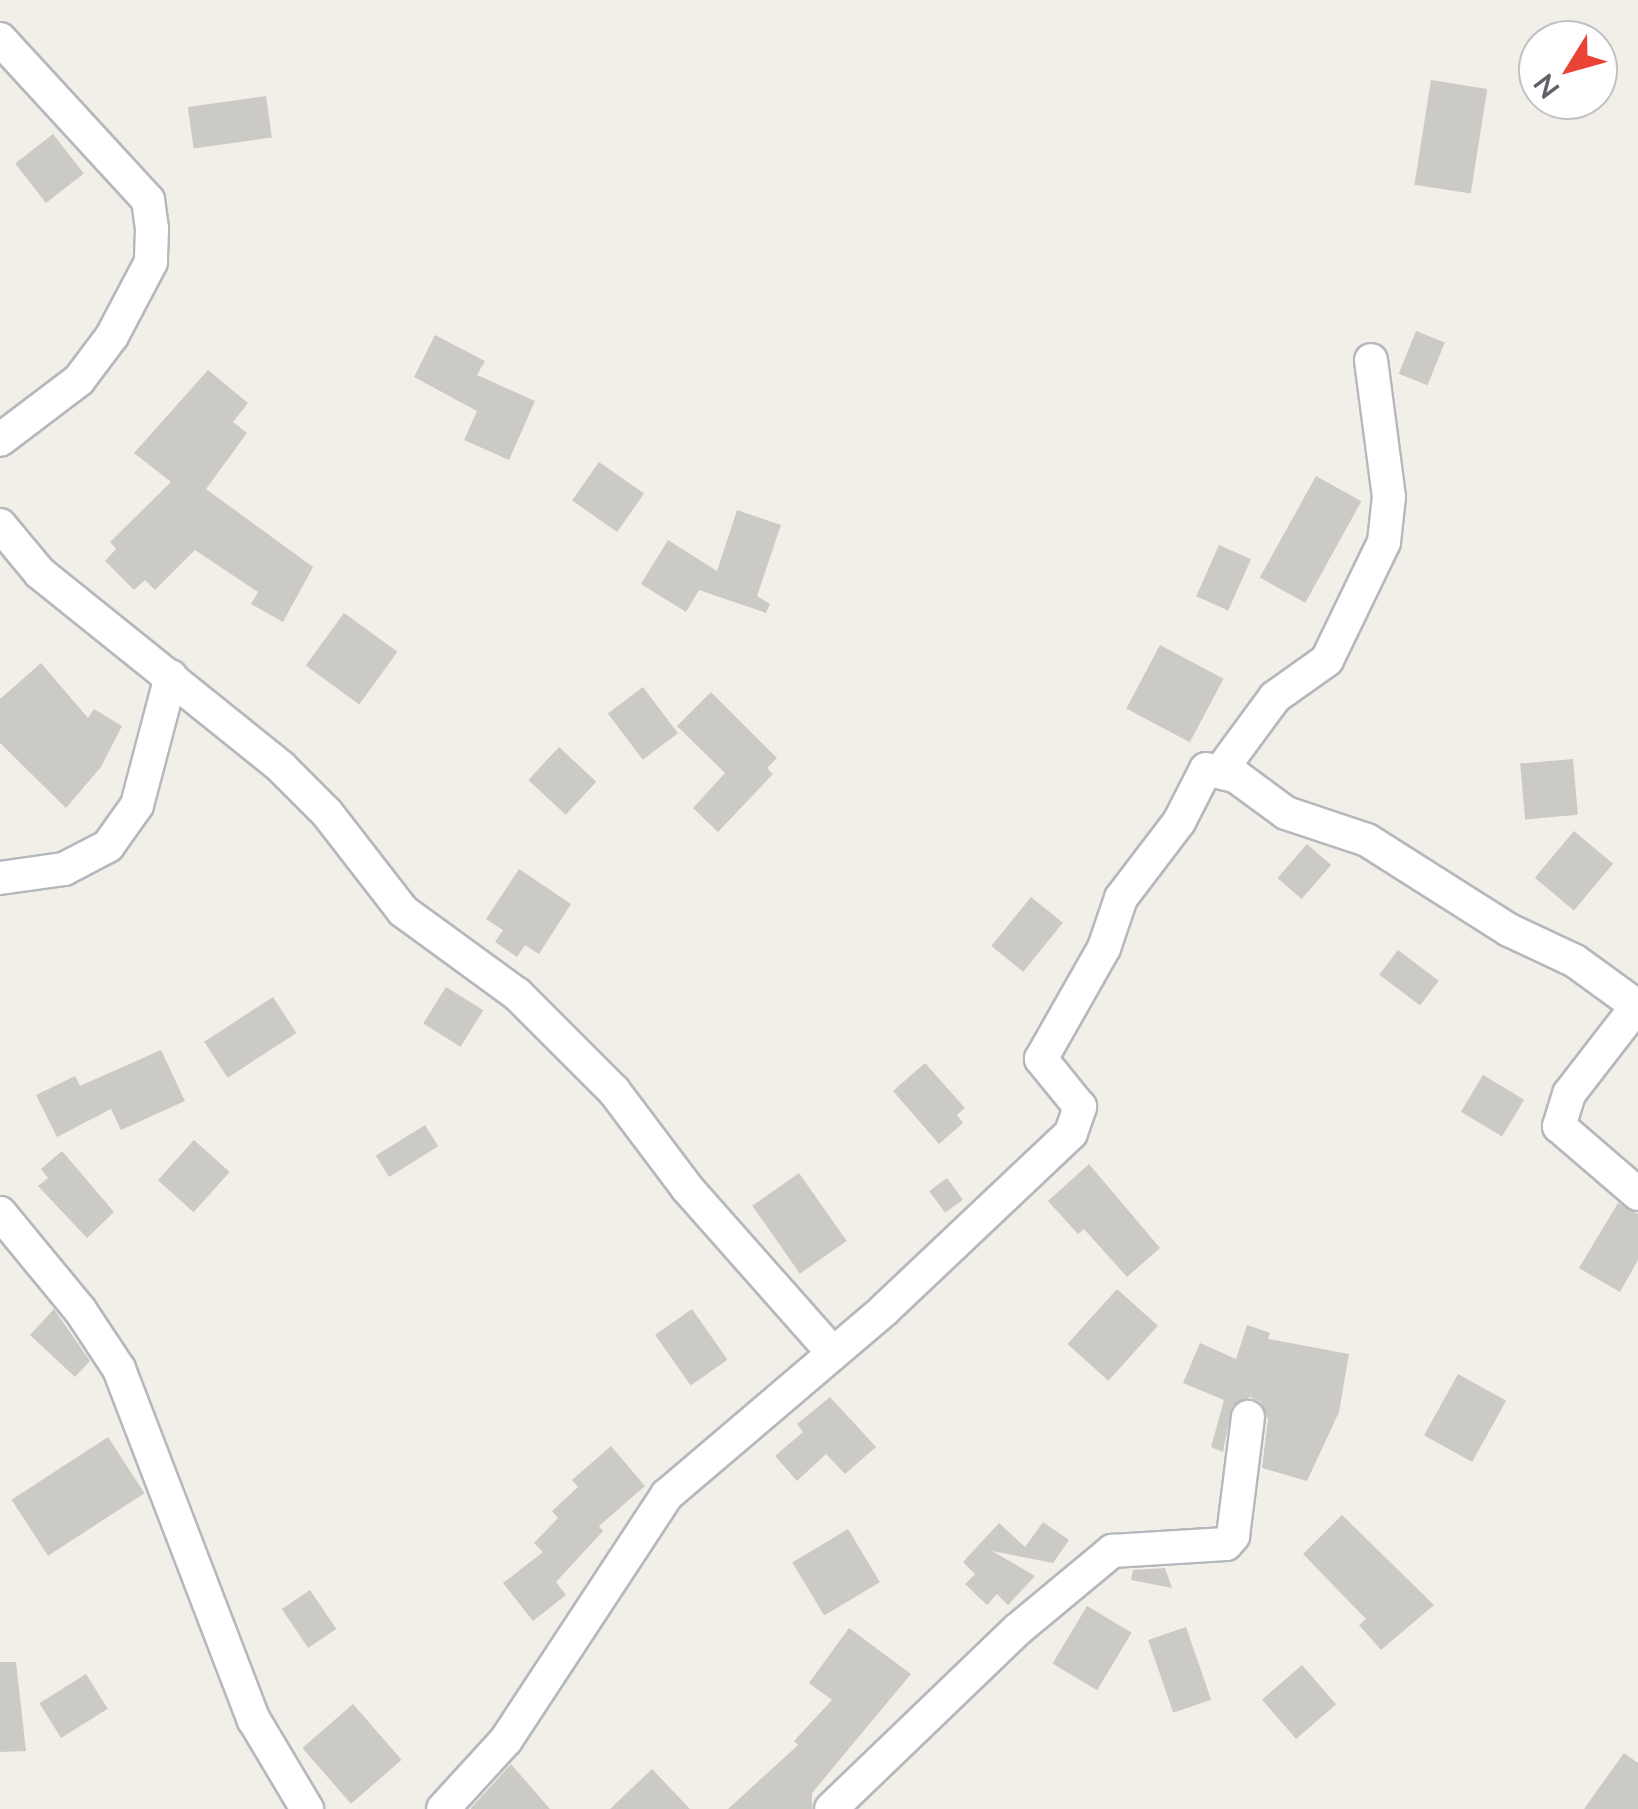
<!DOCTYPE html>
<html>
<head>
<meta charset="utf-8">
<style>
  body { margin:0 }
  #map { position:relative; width:1638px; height:1809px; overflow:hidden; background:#f1efe8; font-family:Lato,sans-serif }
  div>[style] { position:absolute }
  .building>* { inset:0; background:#cccac5; transform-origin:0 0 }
  .roads { filter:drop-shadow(2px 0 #b5b8bc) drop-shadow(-2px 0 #b5b8bc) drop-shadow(0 2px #b5b8bc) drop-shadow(0 -2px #b5b8bc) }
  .minor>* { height:32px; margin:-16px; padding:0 16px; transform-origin:16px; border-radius:16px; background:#fff }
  span { translate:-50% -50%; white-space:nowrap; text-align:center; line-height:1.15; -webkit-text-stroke:10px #fff; paint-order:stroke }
  .north { position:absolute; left:1518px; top:20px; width:100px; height:100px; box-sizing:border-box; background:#fff; border:2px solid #bfc1c3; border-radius:50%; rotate:233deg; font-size:28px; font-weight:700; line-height:40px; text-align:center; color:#5f6368 }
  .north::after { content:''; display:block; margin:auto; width:35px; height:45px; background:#ea4335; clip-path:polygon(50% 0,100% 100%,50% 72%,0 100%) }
</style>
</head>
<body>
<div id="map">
  <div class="building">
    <div style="left:1431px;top:80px;width:57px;height:106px;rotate:9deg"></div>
    <div style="left:266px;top:96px;width:42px;height:79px;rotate:82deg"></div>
    <div style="left:53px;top:134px;width:50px;height:48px;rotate:52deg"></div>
    <div style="left:1416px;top:331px;width:31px;height:46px;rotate:22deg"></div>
    <div style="clip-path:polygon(435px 335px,485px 361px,477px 375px,535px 401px,509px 460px,464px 440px,477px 411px,414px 377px)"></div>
    <div style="clip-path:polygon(208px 370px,248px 403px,233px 422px,247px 433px,206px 489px,313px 567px,283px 622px,251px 604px,258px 592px,195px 550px,155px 590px,145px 580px,134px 590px,105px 561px,116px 549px,110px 542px,171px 482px,134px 453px)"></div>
    <div style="left:599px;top:462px;width:55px;height:47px;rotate:35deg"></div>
    <div style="left:1316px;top:476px;width:52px;height:116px;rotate:29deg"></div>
    <div style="clip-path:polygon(737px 510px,781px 525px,757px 596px,770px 604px,766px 613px,699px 590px,686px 612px,641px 584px,668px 540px,717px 571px)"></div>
    <div style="left:1219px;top:545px;width:35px;height:56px;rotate:24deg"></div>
    <div style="left:344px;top:613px;width:66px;height:65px;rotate:36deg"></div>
    <div style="left:1160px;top:645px;width:72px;height:72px;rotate:28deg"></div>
    <div style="clip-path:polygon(41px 663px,88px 718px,94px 709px,122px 726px,101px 767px,66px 808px,0 743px,0 699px)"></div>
    <div style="left:643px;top:687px;width:58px;height:44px;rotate:53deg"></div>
    <div style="clip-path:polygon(711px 692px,777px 758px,767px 768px,773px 774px,718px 832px,693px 808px,725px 773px,677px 726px)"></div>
    <div style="left:559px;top:747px;width:51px;height:45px;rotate:43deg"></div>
    <div style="left:1573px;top:759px;width:56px;height:53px;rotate:85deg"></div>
    <div style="left:1574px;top:831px;width:51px;height:61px;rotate:40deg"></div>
    <div style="left:1307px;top:844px;width:32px;height:45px;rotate:41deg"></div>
    <div style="clip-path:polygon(519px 869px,571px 904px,539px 954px,525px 945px,517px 957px,495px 942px,503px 930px,486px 919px)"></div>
    <div style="left:1031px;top:897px;width:41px;height:63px;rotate:39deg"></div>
    <div style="left:1398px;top:950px;width:51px;height:31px;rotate:37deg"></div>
    <div style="left:446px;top:987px;width:44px;height:43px;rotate:32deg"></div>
    <div style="left:273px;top:997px;width:43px;height:82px;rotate:57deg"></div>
    <div style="clip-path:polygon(161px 1050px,185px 1101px,121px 1130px,111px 1109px,57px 1137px,36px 1095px,75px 1076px,80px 1086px)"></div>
    <div style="clip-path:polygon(925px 1063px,965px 1108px,957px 1115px,963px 1123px,939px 1144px,893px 1091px)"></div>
    <div style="left:1483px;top:1075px;width:48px;height:43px;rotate:31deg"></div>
    <div style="left:425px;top:1125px;width:25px;height:58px;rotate:58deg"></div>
    <div style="left:194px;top:1140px;width:48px;height:54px;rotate:42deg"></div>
    <div style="clip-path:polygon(62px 1151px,114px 1212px,87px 1238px,38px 1186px,48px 1178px,41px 1169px)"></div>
    <div style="clip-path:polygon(1089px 1164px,1160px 1248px,1127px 1277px,1084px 1229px,1078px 1234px,1048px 1201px)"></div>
    <div style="left:799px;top:1173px;width:83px;height:57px;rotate:55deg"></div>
    <div style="left:947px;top:1178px;width:27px;height:22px;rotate:54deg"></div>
    <div style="clip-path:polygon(1618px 1203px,1638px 1214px,1638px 1260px,1620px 1292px,1579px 1268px)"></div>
    <div style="left:1117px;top:1289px;width:55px;height:74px;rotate:42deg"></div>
    <div style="clip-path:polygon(54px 1309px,90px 1361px,75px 1377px,30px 1335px)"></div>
    <div style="left:692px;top:1309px;width:62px;height:45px;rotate:55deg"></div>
    <div style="clip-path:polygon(1247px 1325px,1270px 1333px,1268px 1339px,1349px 1354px,1339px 1412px,1307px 1481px,1262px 1468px,1268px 1419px,1261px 1402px,1250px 1397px,1232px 1406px,1223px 1452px,1211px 1447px,1224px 1400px,1183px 1383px,1200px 1343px,1236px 1359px)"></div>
    <div style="left:1458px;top:1374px;width:55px;height:70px;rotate:29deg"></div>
    <div style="clip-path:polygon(830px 1397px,876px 1447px,845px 1474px,826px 1454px,797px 1481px,775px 1456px,803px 1432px,797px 1424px)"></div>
    <div style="left:108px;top:1437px;width:67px;height:115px;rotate:57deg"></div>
    <div style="clip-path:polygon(611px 1446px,645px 1486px,599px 1526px,603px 1531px,556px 1582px,566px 1595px,533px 1621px,503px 1583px,543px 1552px,534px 1543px,558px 1518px,552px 1511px,578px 1487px,572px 1480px)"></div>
    <div style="clip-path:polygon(1342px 1515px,1434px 1605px,1381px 1650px,1359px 1625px,1366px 1619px,1303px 1554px)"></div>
    <div style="clip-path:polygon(1043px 1522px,1069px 1540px,1053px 1563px,992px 1551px,1035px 1576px,1008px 1605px,997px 1594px,987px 1605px,965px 1584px,975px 1574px,963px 1562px,999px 1523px,1025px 1547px)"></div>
    <div style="left:848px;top:1529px;width:62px;height:65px;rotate:59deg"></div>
    <div style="clip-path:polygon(1165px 1568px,1172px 1588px,1131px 1580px,1133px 1570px)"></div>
    <div style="left:310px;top:1590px;width:47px;height:34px;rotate:56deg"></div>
    <div style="left:1087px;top:1606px;width:52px;height:67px;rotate:31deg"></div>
    <div style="left:1186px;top:1627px;width:77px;height:40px;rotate:71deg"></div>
    <div style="clip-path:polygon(849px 1628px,911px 1674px,812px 1793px,812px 1809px,728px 1809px,798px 1745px,794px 1741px,832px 1700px,809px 1683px)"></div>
    <div style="clip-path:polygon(0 1662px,16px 1662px,26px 1751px,0 1752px)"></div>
    <div style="left:1302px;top:1665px;width:52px;height:53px;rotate:49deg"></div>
    <div style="left:86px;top:1674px;width:41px;height:55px;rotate:58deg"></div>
    <div style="left:353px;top:1704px;width:74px;height:67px;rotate:49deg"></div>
    <div style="clip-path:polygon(1624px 1753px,1638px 1763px,1638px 1809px,1584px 1809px)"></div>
    <div style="clip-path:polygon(511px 1764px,550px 1809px,471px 1809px,471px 1808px)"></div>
    <div style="clip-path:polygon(652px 1769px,690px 1809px,610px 1809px)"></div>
  </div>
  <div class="roads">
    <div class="minor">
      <div style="left:0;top:39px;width:219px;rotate:47.4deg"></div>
      <div style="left:148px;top:200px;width:29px;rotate:82deg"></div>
      <div style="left:152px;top:229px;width:33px;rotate:92deg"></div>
      <div style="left:151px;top:262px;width:84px;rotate:117.8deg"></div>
      <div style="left:112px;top:336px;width:55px;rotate:126.9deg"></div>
      <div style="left:79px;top:380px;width:99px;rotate:142.8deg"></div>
      <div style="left:0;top:525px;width:62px;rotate:50.2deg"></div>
      <div style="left:40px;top:573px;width:309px;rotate:38.8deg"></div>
      <div style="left:281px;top:767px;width:65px;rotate:45deg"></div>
      <div style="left:327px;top:813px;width:124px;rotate:52.2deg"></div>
      <div style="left:403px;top:911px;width:141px;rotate:36.1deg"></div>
      <div style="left:517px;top:994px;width:137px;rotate:45deg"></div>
      <div style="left:614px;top:1091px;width:121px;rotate:53deg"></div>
      <div style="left:687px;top:1188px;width:219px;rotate:48.5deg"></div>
      <div style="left:1222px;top:769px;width:89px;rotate:-53.6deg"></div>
      <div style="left:1275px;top:697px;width:64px;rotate:-35.4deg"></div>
      <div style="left:1327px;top:660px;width:131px;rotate:-64.2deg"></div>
      <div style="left:1384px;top:542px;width:45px;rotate:-83.7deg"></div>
      <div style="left:1389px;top:497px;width:138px;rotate:-97.5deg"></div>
      <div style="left:0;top:878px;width:65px;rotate:-8deg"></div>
      <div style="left:64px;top:869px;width:50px;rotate:-27.6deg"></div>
      <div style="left:108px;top:846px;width:50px;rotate:-54.7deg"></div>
      <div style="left:137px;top:805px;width:133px;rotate:-75.2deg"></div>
      <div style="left:0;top:1213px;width:126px;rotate:50.5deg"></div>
      <div style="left:80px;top:1310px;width:71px;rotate:56.5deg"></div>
      <div style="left:119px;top:1369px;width:376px;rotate:69deg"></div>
      <div style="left:254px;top:1720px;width:104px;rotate:59.2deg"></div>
      <div style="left:443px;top:1809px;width:93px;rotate:-47.6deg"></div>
      <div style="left:506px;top:1740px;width:293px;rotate:-56.7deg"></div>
      <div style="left:667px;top:1495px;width:285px;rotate:-40.4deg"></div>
      <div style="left:884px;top:1310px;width:257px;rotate:-43.4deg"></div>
      <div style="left:1071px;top:1133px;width:28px;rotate:-71deg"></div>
      <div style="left:1080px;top:1107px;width:62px;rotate:-129.1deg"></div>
      <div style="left:1041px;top:1059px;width:128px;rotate:-60.4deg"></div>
      <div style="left:1104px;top:948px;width:53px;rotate:-71.2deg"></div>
      <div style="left:1121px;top:898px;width:96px;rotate:-52.7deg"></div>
      <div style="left:1179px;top:822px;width:59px;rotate:-63deg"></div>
      <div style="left:1206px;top:769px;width:32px;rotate:14deg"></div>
      <div style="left:1237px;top:777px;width:61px;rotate:36.3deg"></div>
      <div style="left:1286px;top:813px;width:85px;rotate:18.4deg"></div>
      <div style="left:1367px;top:840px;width:168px;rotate:32.4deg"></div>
      <div style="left:1509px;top:930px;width:73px;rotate:25.2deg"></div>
      <div style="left:1575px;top:961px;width:77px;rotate:36deg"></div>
      <div style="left:1637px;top:1006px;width:111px;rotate:127.7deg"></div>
      <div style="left:1569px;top:1094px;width:34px;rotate:107deg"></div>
      <div style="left:1559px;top:1126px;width:104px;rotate:40.7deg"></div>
      <div style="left:831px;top:1809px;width:258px;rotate:-43.9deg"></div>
      <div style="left:1017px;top:1630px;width:124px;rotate:-39.7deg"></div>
      <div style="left:1112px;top:1551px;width:114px;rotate:-3.5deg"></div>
      <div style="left:1226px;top:1544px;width:11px;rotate:-49deg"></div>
      <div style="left:1233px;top:1536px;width:120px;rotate:-82.8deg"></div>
    </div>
  </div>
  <div class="north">N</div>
</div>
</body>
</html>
